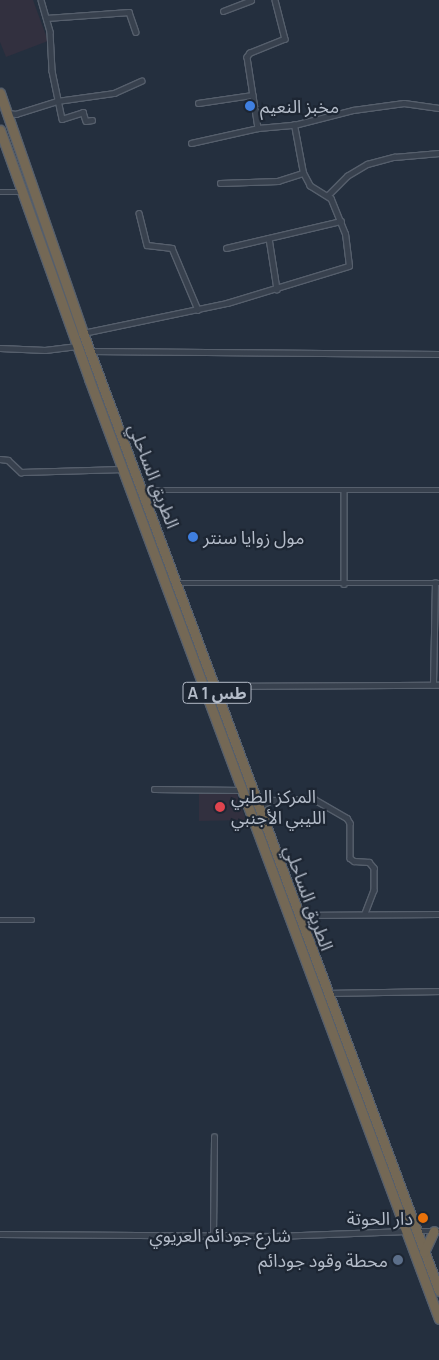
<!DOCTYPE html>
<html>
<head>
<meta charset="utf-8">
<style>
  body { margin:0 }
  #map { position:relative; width:439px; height:1360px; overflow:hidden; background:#242f3e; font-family:Manrope,"Noto Sans Arabic",sans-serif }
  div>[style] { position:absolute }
  .medical>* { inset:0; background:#32303f }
  .roads { filter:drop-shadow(1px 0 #565f6c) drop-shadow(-1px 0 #565f6c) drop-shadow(0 1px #565f6c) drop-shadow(0 -1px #565f6c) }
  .street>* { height:4.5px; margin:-2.25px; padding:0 2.25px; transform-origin:2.25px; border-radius:2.25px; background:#38414e }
  .highway>* { height:9px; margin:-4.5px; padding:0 4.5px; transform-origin:4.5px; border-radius:4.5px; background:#746855 }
  .dots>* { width:14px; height:14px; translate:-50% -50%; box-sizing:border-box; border:2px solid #1d2633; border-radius:50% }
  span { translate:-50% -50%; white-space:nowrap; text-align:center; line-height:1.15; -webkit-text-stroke:4.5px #1d2633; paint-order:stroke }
  .shield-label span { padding:1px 4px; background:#1d2633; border:1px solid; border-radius:4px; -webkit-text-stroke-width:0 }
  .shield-label { font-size:16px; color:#b4bcc9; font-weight:700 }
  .poi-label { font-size:18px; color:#b4bcc9 }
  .left { translate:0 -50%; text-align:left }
  .right { translate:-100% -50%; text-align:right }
  .street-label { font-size:18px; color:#b4bcc9 }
</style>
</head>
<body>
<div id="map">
  <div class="medical">
    <div style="clip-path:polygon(0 0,33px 0,48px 41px,6px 57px,0 42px)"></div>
    <div style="clip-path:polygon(236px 792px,246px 820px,199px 821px,199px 793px)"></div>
  </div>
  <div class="roads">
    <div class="street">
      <div style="left:41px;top:0;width:33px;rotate:74deg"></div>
      <div style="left:50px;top:32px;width:39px;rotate:87deg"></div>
      <div style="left:52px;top:71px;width:49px;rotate:78.2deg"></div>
      <div style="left:62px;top:119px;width:22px;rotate:-18deg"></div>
      <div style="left:83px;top:112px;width:9px;rotate:72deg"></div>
      <div style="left:86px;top:121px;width:6px;rotate:-9deg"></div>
      <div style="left:275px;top:0;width:40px;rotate:75.6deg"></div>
      <div style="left:285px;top:39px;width:38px;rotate:158deg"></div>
      <div style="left:250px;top:53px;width:5px;rotate:127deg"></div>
      <div style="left:247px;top:57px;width:72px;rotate:81.2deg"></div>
      <div style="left:258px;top:128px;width:36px;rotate:-5deg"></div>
      <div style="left:294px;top:125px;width:61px;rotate:-14.3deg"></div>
      <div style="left:353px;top:110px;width:51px;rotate:-7.8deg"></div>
      <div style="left:404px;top:103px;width:35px;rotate:8deg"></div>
      <div style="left:223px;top:11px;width:30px;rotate:-21deg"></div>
      <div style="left:46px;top:18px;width:83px;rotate:-4.1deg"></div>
      <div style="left:129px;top:12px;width:21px;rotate:71deg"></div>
      <div style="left:198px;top:103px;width:55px;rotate:-8.4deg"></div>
      <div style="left:7px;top:113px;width:9px;rotate:6deg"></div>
      <div style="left:16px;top:114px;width:43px;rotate:-17.6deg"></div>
      <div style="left:57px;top:101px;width:58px;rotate:-8deg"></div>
      <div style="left:114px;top:93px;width:30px;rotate:-24deg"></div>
      <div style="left:191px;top:143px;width:69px;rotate:-12.6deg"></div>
      <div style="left:220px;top:183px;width:58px;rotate:-2deg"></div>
      <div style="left:278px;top:181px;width:26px;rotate:-18deg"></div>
      <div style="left:0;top:192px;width:21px"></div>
      <div style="left:328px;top:195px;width:27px;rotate:-45deg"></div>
      <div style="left:347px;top:176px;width:23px;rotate:-31deg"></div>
      <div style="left:367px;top:164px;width:28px;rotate:-15deg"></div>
      <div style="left:394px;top:157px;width:45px;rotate:-5.1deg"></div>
      <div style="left:139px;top:213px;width:33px;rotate:76deg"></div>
      <div style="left:147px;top:245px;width:25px;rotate:7deg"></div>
      <div style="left:172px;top:248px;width:67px;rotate:67.2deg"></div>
      <div style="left:269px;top:238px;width:52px;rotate:81.1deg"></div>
      <div style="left:226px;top:248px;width:118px;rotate:-13.2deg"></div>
      <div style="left:83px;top:333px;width:147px;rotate:-11.8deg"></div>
      <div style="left:227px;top:303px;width:127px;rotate:-16.9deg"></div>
      <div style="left:349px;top:266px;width:32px;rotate:-97deg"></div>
      <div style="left:345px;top:234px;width:38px;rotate:-112deg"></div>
      <div style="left:331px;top:199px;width:25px;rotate:-148deg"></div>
      <div style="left:310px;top:186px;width:15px;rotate:-118deg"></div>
      <div style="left:303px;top:173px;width:49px;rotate:-100.6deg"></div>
      <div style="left:0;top:348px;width:45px;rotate:2.5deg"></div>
      <div style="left:45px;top:350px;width:32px;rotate:-7deg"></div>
      <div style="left:90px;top:351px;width:349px;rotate:0.5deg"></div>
      <div style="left:0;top:459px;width:8px;rotate:7deg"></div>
      <div style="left:8px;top:460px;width:18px;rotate:43deg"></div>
      <div style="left:21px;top:472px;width:102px;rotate:-1.7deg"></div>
      <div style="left:141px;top:490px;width:298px"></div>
      <div style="left:344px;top:491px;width:93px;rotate:90deg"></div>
      <div style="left:178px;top:583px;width:261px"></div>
      <div style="left:433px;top:685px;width:102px;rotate:-88.9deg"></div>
      <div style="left:214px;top:686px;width:225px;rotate:-0.3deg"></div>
      <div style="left:154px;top:789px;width:88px;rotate:0.7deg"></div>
      <div style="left:260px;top:806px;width:13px;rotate:-27deg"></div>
      <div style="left:272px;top:800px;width:42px;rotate:-1.4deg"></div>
      <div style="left:314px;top:799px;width:38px;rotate:30deg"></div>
      <div style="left:347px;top:818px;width:6px;rotate:59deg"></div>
      <div style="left:350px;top:823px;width:35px;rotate:90deg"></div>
      <div style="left:350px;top:858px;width:5px;rotate:37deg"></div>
      <div style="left:354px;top:861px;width:15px;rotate:4deg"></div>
      <div style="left:369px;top:862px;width:8px;rotate:50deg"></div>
      <div style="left:374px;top:868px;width:22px;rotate:90deg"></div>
      <div style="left:374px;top:890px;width:25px;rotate:111deg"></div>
      <div style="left:299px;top:915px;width:140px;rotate:-0.4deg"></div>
      <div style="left:0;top:920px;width:32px"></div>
      <div style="left:328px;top:993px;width:111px;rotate:-1deg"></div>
      <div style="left:416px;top:1231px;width:23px"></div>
      <div style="left:0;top:1234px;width:275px;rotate:0.4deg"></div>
      <div style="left:275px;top:1236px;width:131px;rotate:-2.2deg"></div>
      <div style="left:213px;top:1235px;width:98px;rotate:-89.4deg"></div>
    </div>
    <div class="highway">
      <div style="left:0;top:93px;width:254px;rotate:70.9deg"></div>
      <div style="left:83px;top:333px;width:1022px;rotate:69.61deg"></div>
      <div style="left:0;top:130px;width:264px;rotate:70.3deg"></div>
      <div style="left:89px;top:379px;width:1003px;rotate:69.58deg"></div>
      <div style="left:424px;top:1252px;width:23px;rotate:-65deg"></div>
    </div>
  </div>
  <div class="dots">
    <div style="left:250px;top:106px;background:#3f7fe0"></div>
    <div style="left:193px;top:537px;background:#3f7fe0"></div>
    <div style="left:220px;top:807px;background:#e0444e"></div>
    <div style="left:423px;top:1218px;background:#e8710a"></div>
    <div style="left:398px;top:1260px;background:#5c6f8a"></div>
  </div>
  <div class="shield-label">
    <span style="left:217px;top:693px">A 1 طس</span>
  </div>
  <div class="poi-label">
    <span class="left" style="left:260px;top:106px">مخبز النعيم</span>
    <span class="left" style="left:203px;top:537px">مول زوايا سنتر</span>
    <span class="left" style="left:231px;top:807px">المركز الطبي<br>الليبي الأجنبي</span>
    <span class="right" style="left:413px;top:1218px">دار الحوتة</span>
    <span class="right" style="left:388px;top:1260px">محطة وقود جودائم</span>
  </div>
  <div class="street-label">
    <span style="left:154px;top:476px;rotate:69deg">الطريق الساحلي</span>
    <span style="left:309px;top:898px;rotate:70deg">الطريق الساحلي</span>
    <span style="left:220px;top:1235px">شارع جودائم العريوي</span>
  </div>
</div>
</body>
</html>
